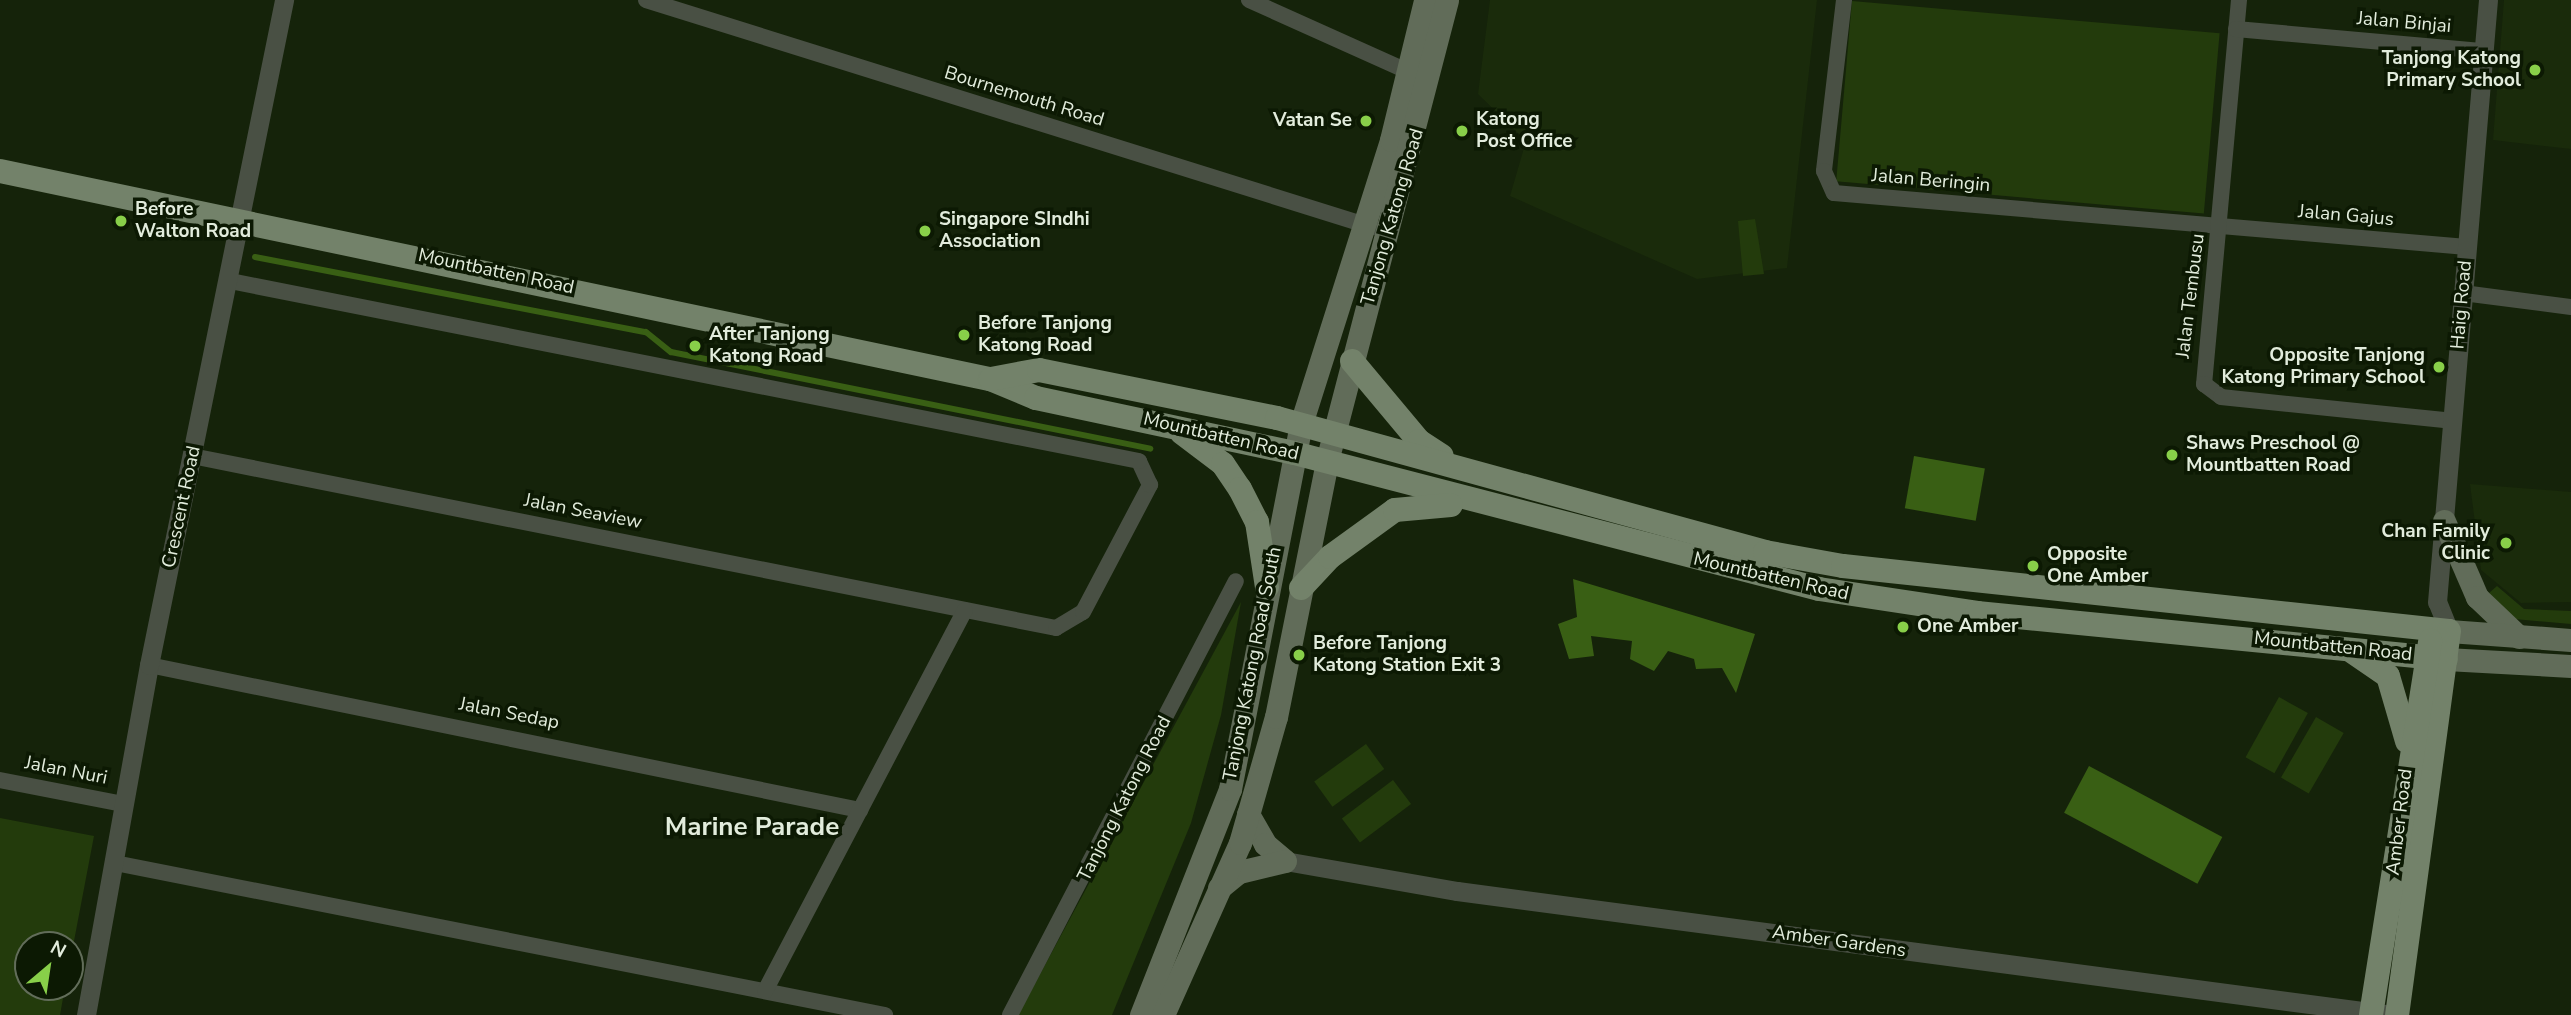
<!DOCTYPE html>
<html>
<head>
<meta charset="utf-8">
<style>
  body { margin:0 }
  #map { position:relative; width:2571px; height:1015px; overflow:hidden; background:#15230a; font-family:"Nunito Sans",sans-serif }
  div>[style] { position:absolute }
  .built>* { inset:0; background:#1a2b0b }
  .green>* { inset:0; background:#233b0c; transform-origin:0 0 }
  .water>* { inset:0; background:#395f14; transform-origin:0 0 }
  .stream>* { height:6px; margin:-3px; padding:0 3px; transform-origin:3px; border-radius:3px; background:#395f14 }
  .minor>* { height:16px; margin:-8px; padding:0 8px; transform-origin:8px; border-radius:8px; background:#495044 }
  .tertiary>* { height:19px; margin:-9.5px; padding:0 9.5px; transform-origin:9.5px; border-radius:9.5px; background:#495044 }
  .secondary>* { height:23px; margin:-11.5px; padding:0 11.5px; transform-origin:11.5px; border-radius:11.5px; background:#616c59 }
  .primary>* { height:24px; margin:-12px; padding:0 12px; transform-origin:12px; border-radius:12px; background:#73826a }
  .dots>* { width:19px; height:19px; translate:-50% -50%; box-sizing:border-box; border:4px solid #0c1903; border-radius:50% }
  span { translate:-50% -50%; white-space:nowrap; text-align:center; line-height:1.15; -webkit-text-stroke:7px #0c1903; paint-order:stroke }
  .street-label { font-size:19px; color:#e2ecdc }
  .poi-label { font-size:19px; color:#e2ecdc; font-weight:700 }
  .right { translate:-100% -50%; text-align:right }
  .left { translate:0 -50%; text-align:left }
  .district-label { font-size:26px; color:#e2ecdc; font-weight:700 }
  .north { position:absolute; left:14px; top:931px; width:70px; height:70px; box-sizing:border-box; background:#0c1903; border:2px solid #626d5a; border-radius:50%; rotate:29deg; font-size:19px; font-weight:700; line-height:28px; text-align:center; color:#e2ecdc }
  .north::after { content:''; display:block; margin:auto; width:24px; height:32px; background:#88cf49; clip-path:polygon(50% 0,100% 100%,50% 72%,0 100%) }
</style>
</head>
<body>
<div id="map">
  <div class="built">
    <div style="clip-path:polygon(1490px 0,1817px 0,1787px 268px,1697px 279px,1510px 196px,1526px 141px,1478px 94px)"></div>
    <div style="clip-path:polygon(2504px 0,2571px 0,2571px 149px,2493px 140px)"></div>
    <div style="clip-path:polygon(2470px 484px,2571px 492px,2571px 602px,2521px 603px,2481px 570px)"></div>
  </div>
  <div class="green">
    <div style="left:1852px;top:1px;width:369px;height:181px;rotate:5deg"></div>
    <div style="clip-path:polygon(1755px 219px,1764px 274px,1743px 276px,1738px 221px)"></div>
    <div style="clip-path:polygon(2497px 586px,2524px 609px,2571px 611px,2571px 624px,2514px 619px,2489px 593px)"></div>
    <div style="clip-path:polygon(1241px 602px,1221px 715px,1191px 823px,1112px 1015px,1018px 1015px)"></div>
    <div style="left:2279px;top:697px;width:33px;height:69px;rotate:29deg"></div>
    <div style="left:2316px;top:717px;width:32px;height:70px;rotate:30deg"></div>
    <div style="left:1366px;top:744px;width:31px;height:64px;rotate:54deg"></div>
    <div style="left:1393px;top:780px;width:30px;height:64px;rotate:53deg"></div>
    <div style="clip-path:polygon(0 818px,94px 836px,70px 962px,70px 945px,28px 945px,28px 987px,65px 987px,60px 1015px,0 1015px)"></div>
  </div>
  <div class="water">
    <div style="left:1914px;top:456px;width:72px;height:53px;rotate:10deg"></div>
    <div style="clip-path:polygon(1573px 579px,1755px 634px,1736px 693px,1722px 668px,1696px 669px,1694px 659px,1668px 651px,1654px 671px,1630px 659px,1632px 641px,1591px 636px,1594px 656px,1569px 659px,1558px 624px,1577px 617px)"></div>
    <div style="left:2089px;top:766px;width:151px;height:53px;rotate:28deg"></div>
  </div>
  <div class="stream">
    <div style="left:255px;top:257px;width:398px;rotate:10.9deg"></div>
    <div style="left:646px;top:332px;width:32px;rotate:39deg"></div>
    <div style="left:671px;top:352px;width:489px;rotate:11.4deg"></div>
  </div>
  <div class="minor">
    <div style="left:646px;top:0;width:761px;rotate:17.36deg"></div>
    <div style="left:1249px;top:0;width:183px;rotate:24.2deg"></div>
    <div style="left:1844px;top:0;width:172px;rotate:96.7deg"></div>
    <div style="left:1824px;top:171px;width:24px;rotate:66deg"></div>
    <div style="left:1834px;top:193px;width:635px;rotate:4.88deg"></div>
    <div style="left:2239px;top:0;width:386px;rotate:95.2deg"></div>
    <div style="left:2204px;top:384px;width:21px;rotate:37deg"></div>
    <div style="left:2221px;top:397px;width:234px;rotate:5.9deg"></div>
    <div style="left:2236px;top:29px;width:249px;rotate:5.1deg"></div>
    <div style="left:2463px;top:293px;width:109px;rotate:7.4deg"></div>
    <div style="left:192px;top:456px;width:881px;rotate:11.26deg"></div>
    <div style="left:1056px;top:628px;width:31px;rotate:-31deg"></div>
    <div style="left:1083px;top:612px;width:144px;rotate:-62.2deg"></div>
    <div style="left:1150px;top:485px;width:26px;rotate:-115deg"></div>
    <div style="left:1139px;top:461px;width:927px;rotate:-168.8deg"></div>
    <div style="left:149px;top:665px;width:726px;rotate:11.53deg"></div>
    <div style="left:0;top:780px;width:126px;rotate:11deg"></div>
    <div style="left:115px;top:863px;width:785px;rotate:11.17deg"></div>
    <div style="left:765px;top:991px;width:430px;rotate:-62.3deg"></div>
    <div style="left:1010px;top:1015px;width:489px;rotate:-62.5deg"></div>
  </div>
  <div class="tertiary">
    <div style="left:2449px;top:631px;width:31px;rotate:-112deg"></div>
    <div style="left:2437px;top:602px;width:604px;rotate:-85.16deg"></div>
    <div style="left:1285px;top:861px;width:175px;rotate:9.9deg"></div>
    <div style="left:1457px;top:891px;width:936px;rotate:7.55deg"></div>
    <div style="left:86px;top:1015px;width:356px;rotate:-79.8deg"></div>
    <div style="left:149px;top:665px;width:679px;rotate:-78.52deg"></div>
  </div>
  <div class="secondary">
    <div style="left:2444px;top:521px;width:83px;rotate:66.5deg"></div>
    <div style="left:2477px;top:597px;width:58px;rotate:43.6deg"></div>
    <div style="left:2449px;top:631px;width:122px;rotate:4.2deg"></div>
    <div style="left:2446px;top:659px;width:125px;rotate:3.2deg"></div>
    <div style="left:1248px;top:814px;width:34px;rotate:60deg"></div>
    <div style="left:1265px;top:844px;width:26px;rotate:40deg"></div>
    <div style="left:1219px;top:888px;width:26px;rotate:-39deg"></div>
    <div style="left:1239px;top:872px;width:47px;rotate:-13.4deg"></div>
    <div style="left:1141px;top:1015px;width:243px;rotate:-68.5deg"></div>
    <div style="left:1230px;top:789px;width:372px;rotate:-79deg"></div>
    <div style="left:1301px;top:424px;width:298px;rotate:-72.4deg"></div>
    <div style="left:1391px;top:140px;width:144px;rotate:-76.3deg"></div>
    <div style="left:1163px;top:1015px;width:188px;rotate:-65.9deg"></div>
    <div style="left:1240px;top:843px;width:131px;rotate:-74.1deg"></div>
    <div style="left:1276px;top:717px;width:261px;rotate:-78.7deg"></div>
    <div style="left:1327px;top:461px;width:476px;rotate:-75.4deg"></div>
  </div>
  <div class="primary">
    <div style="left:0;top:171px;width:1012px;rotate:11.87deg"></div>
    <div style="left:990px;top:379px;width:50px;rotate:22.4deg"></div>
    <div style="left:1036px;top:398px;width:264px;rotate:12deg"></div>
    <div style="left:1294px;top:453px;width:542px;rotate:14.52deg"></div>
    <div style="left:1819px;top:589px;width:160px;rotate:8.6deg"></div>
    <div style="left:1977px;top:613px;width:471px;rotate:5.6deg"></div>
    <div style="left:1352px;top:361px;width:104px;rotate:50.1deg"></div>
    <div style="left:1419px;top:441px;width:27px;rotate:33deg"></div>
    <div style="left:991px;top:379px;width:49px;rotate:-10.6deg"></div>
    <div style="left:1039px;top:370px;width:243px;rotate:11.4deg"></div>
    <div style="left:1277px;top:418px;width:506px;rotate:15.35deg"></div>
    <div style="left:1765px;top:552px;width:79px;rotate:10.2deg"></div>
    <div style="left:1843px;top:566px;width:609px;rotate:6.12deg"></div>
    <div style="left:2449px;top:631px;width:388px;rotate:97.7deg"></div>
    <div style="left:1182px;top:433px;width:51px;rotate:37.1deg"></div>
    <div style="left:1223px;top:464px;width:30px;rotate:56deg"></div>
    <div style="left:1240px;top:489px;width:37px;rotate:63deg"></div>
    <div style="left:1257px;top:522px;width:66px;rotate:81.3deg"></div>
    <div style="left:1301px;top:588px;width:42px;rotate:-46.9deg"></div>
    <div style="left:1330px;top:557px;width:80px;rotate:-35.9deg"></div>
    <div style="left:1395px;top:510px;width:56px;rotate:-5.1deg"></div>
    <div style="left:2353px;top:652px;width:42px;rotate:34.4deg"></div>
    <div style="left:2388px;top:676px;width:68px;rotate:73.7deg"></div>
    <div style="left:2371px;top:1015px;width:379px;rotate:-81deg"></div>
  </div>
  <div class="dots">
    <div style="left:2535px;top:70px;background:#88cf49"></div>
    <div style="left:1366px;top:121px;background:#88cf49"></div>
    <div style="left:1462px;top:131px;background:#88cf49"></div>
    <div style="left:121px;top:221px;background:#88cf49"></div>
    <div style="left:925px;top:231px;background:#88cf49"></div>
    <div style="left:964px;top:335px;background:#88cf49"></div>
    <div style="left:695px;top:346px;background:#88cf49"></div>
    <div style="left:2439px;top:367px;background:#88cf49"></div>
    <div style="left:2172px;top:455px;background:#88cf49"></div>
    <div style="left:2506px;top:543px;background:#88cf49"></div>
    <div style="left:2033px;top:566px;background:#88cf49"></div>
    <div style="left:1903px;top:627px;background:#88cf49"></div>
    <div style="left:1299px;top:655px;background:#88cf49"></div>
  </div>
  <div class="street-label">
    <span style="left:2404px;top:23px;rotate:5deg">Jalan Binjai</span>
    <span style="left:1024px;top:97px;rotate:17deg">Bournemouth Road</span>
    <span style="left:1931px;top:181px;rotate:5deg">Jalan Beringin</span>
    <span style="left:2346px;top:216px;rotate:5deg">Jalan Gajus</span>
    <span style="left:1393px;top:217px;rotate:-74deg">Tanjong Katong Road</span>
    <span style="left:496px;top:272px;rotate:12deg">Mountbatten Road</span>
    <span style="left:2191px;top:296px;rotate:-83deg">Jalan Tembusu</span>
    <span style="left:2462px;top:305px;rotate:-85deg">Haig Road</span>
    <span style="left:1221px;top:437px;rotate:13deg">Mountbatten Road</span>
    <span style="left:182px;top:507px;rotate:-78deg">Crescent Road</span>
    <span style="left:583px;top:512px;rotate:11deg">Jalan Seaview</span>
    <span style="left:1771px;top:577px;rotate:13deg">Mountbatten Road</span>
    <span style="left:2333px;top:647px;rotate:6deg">Mountbatten Road</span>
    <span style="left:1253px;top:664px;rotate:-79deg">Tanjong Katong Road South</span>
    <span style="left:509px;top:714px;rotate:11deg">Jalan Sedap</span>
    <span style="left:66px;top:771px;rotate:11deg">Jalan Nuri</span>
    <span style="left:1125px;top:799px;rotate:-63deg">Tanjong Katong Road</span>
    <span style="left:2400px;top:822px;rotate:-83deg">Amber Road</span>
    <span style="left:1839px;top:942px;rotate:8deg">Amber Gardens</span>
  </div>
  <div class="poi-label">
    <span class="right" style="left:2521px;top:70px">Tanjong Katong<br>Primary School</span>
    <span class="left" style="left:1476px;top:131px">Katong<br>Post Office</span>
    <span class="right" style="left:1352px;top:121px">Vatan Se</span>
    <span class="left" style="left:135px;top:221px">Before<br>Walton Road</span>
    <span class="left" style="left:939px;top:231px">Singapore SIndhi<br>Association</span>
    <span class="left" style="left:978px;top:335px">Before Tanjong<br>Katong Road</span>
    <span class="left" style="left:709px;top:346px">After Tanjong<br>Katong Road</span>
    <span class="right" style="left:2425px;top:367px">Opposite Tanjong<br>Katong Primary School</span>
    <span class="left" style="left:2186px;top:455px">Shaws Preschool @<br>Mountbatten Road</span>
    <span class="right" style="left:2490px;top:543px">Chan Family<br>Clinic</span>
    <span class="left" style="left:2047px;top:566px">Opposite<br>One Amber</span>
    <span class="left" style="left:1917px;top:627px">One Amber</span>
    <span class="left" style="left:1313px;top:655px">Before Tanjong<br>Katong Station Exit 3</span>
  </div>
  <div class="district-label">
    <span style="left:752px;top:827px">Marine Parade</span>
  </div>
  <div class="north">N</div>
</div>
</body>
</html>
